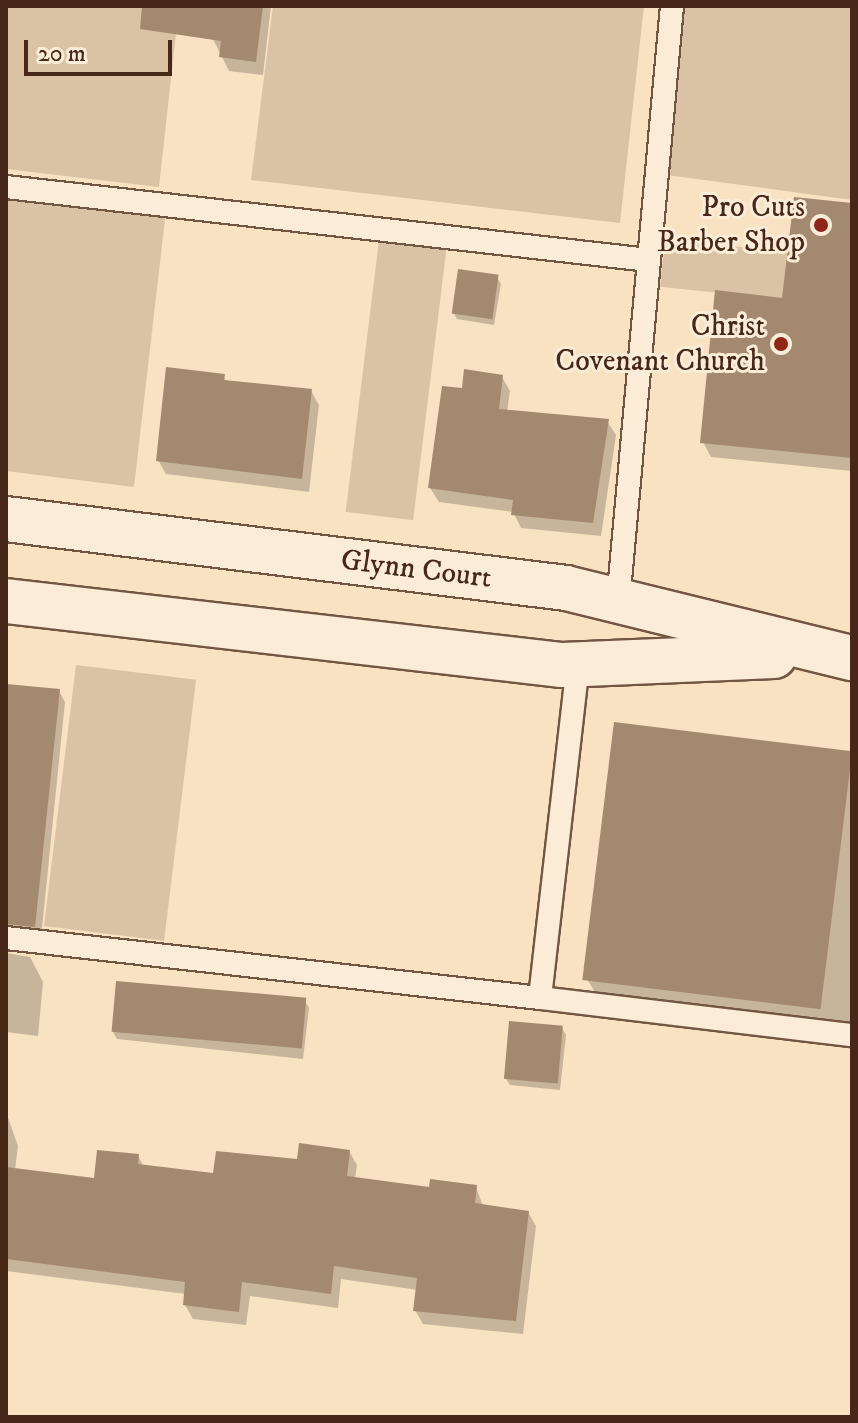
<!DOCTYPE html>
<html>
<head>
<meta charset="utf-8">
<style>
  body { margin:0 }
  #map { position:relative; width:858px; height:1423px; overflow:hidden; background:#f8e2c2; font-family:"IM FELL DW Pica",serif }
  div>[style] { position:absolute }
  .green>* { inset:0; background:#dac2a5; transform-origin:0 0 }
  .shadow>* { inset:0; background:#0003 }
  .building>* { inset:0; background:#a38970; transform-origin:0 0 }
  .roads { filter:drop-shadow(2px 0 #735642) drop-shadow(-2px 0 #735642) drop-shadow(0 2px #735642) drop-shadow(0 -2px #735642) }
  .lane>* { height:22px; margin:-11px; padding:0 11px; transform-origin:11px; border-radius:11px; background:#faecd7 }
  .street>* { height:44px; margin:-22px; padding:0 22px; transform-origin:22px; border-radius:22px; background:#faecd7 }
  .dots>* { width:22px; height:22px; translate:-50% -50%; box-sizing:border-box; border:4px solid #faecd7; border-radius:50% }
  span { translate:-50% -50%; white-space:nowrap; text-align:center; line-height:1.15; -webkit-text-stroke:6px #faecd7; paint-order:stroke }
  .poi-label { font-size:30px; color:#472818 }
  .right { translate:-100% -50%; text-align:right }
  .street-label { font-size:30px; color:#472818 }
  .frame { position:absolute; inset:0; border:8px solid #472818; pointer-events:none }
  .scale { position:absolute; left:24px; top:40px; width:148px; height:36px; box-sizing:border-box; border:4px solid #472818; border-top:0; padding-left:10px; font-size:24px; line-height:28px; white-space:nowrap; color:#472818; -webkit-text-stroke:6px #faecd7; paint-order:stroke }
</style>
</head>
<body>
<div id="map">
  <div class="green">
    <div style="clip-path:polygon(6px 6px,179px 6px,159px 187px,6px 169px)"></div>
    <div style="clip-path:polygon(273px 6px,644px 6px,620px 223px,251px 180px)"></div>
    <div style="clip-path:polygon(685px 6px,852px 6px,852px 200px,667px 175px)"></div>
    <div style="clip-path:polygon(6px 182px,167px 202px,134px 487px,6px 471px)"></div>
    <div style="left:381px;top:224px;width:68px;height:290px;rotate:7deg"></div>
    <div style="left:665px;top:239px;width:188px;height:48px;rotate:6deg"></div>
    <div style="left:76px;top:665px;width:121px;height:263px;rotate:7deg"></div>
  </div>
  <div class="shadow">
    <div style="clip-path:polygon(217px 6px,271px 6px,263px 75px,229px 71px,213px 39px)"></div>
    <div style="clip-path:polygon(852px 205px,852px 471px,711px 457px,703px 442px)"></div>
    <div style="clip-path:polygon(497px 277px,501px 284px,494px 325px,457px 319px,453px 312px)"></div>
    <div style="clip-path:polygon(223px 375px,227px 383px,311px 391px,319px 405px,309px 492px,166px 474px,158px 460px)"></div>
    <div style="clip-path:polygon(502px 377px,510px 391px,507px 412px,607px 421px,616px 435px,601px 536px,521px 528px,513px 512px,439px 502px,430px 488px,464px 391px)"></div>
    <div style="clip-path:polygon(6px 685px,59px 691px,65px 702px,41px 938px,6px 938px)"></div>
    <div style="clip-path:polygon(616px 724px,852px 752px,852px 1031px,601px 1002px,587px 979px)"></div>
    <div style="clip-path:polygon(6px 953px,30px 957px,43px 982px,38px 1036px,6px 1032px)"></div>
    <div style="clip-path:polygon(305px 1001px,309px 1008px,303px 1059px,117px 1039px,113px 1032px)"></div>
    <div style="clip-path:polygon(562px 1028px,566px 1035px,560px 1090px,510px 1085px,506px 1079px)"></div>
    <div style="clip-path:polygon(6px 1112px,18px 1146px,15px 1170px,96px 1180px,138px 1156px,144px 1167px,215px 1175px,349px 1151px,357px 1165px,355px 1179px,431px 1189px,476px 1187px,483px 1206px,528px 1212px,536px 1226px,523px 1334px,423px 1324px,415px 1310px,418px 1290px,341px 1279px,338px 1308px,250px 1296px,246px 1325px,193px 1319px,185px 1305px,186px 1294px,6px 1271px)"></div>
  </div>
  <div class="building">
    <div style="clip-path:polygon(142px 6px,263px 6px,256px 62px,219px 57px,221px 41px,140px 29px)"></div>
    <div style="clip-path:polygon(794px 197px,852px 203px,852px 458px,700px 443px,715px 290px,782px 298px)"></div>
    <div style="left:458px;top:269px;width:41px;height:45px;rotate:8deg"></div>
    <div style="clip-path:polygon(166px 367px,225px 374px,224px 380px,312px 389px,302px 479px,156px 461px)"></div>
    <div style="clip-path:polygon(464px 369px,503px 375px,499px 409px,609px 419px,593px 523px,511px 515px,513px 500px,428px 488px,442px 386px,462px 388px)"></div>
    <div style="clip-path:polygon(6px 684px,60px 689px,35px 927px,6px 924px)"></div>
    <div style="left:614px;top:722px;width:240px;height:260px;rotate:7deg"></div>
    <div style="left:116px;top:981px;width:191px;height:51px;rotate:5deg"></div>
    <div style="left:509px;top:1021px;width:54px;height:58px;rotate:5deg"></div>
    <div style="clip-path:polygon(299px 1143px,350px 1150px,347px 1176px,429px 1187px,430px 1179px,477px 1185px,475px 1203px,529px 1211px,516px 1321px,413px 1311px,417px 1278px,334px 1266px,331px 1294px,242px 1282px,239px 1312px,183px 1305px,185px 1282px,6px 1259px,6px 1167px,94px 1178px,97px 1150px,139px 1154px,138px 1164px,213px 1173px,216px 1151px,297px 1159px)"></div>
  </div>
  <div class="roads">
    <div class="lane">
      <div style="left:6px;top:187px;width:647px;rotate:6.48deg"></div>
      <div style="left:618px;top:602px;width:598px;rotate:-84.82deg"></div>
      <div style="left:578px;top:664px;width:336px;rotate:96.5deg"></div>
      <div style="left:540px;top:998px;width:314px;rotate:6.8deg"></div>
      <div style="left:6px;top:938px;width:537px;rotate:6.41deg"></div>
    </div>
    <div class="street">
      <div style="left:6px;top:519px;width:564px;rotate:7.02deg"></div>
      <div style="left:566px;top:588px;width:294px;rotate:13.8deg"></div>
      <div style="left:6px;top:601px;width:560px;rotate:6.57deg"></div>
      <div style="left:562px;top:665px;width:212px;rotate:-2.4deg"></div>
    </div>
  </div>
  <div class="dots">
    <div style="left:821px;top:225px;background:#8f2418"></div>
    <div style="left:781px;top:344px;background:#8f2418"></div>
  </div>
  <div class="poi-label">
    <span class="right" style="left:805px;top:225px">Pro Cuts<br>Barber Shop</span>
    <span class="right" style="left:765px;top:344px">Christ<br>Covenant Church</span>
  </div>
  <div class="street-label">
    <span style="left:416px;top:570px;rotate:7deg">Glynn Court</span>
  </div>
  <div class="frame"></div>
  <div class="scale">20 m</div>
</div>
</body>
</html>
